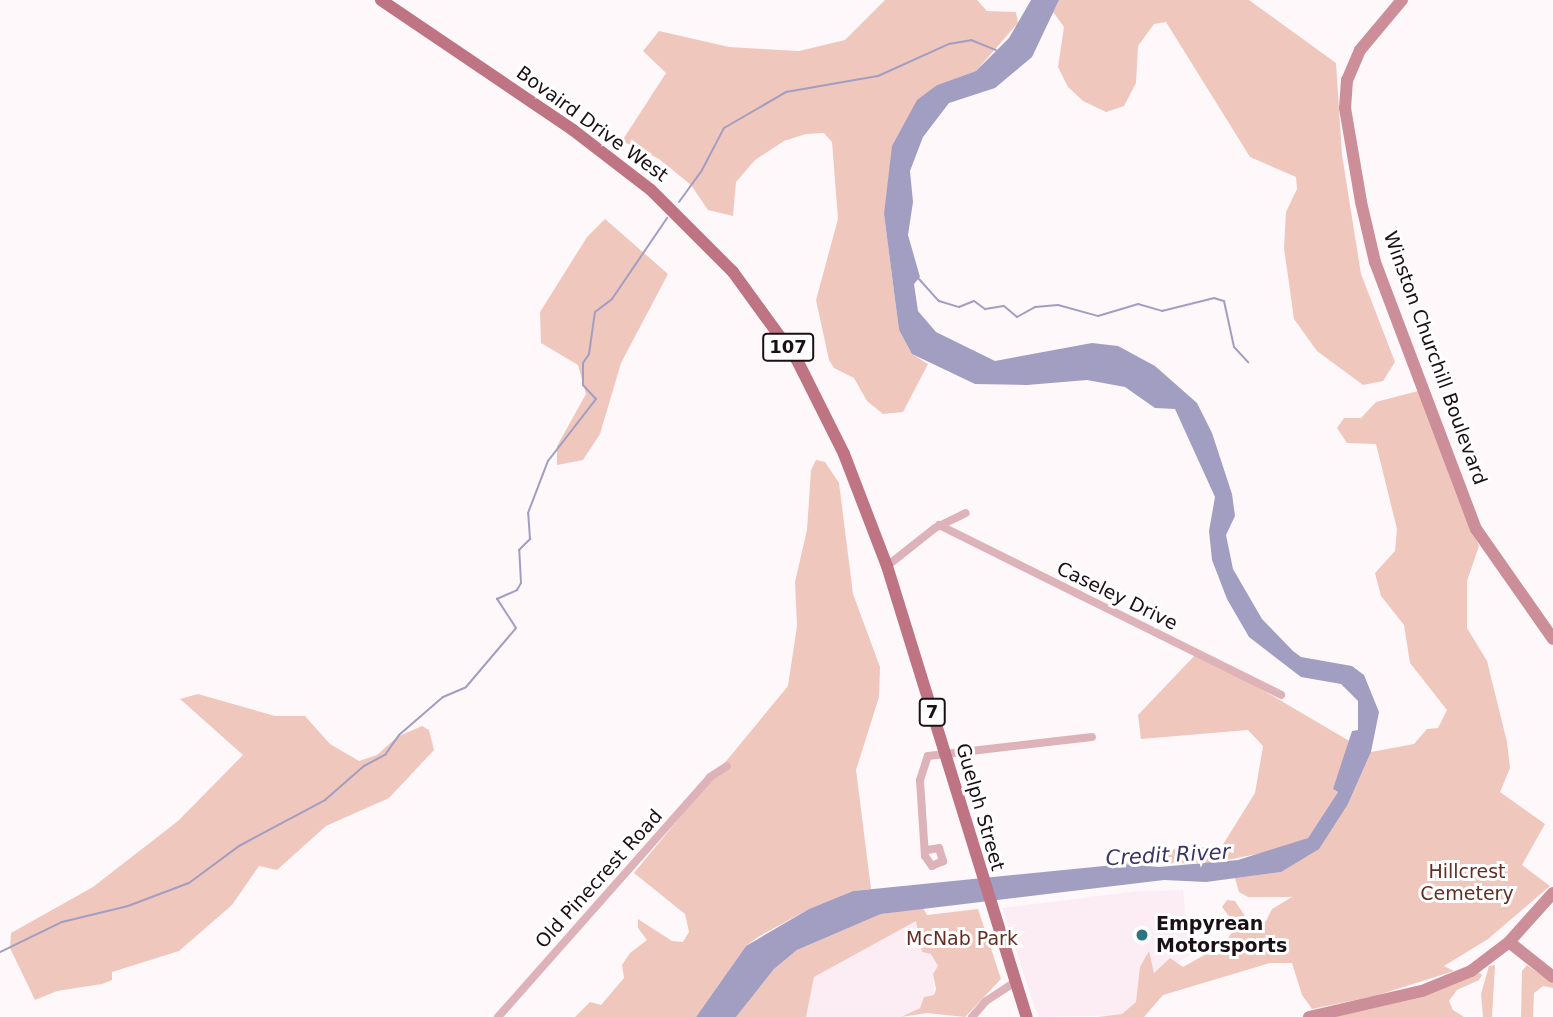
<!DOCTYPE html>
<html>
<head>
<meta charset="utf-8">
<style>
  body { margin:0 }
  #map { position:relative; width:1553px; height:1017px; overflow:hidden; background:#fef8fb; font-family:"DejaVu Sans",sans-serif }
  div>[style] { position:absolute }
  .built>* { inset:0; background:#fcedf5 }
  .green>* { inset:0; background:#f0c7bd }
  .water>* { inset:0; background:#a29ec2 }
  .stream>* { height:2px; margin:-1px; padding:0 1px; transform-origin:1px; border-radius:1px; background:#a29ec2 }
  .minor>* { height:8px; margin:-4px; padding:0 4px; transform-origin:4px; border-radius:4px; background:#ddb2b9 }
  .secondary>* { height:12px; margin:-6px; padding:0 6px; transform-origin:6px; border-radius:6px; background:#cc8e99 }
  .primary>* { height:12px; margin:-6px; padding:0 6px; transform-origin:6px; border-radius:6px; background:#bf7483 }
  .dots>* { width:19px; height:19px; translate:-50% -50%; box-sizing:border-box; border:4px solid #fff; border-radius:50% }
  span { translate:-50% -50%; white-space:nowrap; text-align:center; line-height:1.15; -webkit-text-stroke:6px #fff; paint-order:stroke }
  .shield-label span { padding:2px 5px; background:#fff; border:2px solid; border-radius:5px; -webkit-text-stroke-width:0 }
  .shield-label { font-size:18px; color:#1a1016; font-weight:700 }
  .street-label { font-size:19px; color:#1a1016 }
  .park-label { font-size:19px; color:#652e22 }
  .poi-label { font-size:19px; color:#1a1016; font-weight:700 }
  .left { translate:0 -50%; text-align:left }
  .water-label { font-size:21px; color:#3d3465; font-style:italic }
</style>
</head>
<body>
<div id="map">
  <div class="built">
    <div style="clip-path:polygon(1183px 890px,1189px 955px,1155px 978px,1129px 1015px,1038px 1017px,1002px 908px,1138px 891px)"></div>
    <div style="clip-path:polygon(916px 920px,938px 966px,933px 974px,934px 995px,924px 997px,920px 1008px,901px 1017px,806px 1017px,814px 977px)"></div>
  </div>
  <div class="green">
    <div style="clip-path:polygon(885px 0,977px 0,987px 11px,1016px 12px,1018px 23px,976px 71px,937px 85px,884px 214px,899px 330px,912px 354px,928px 364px,903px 412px,883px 414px,867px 401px,854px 378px,834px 368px,829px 360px,816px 300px,838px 219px,832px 142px,824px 133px,806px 134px,784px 141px,755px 160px,736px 182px,733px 216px,708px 210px,691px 185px,659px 159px,622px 141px,666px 73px,643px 51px,659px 31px,729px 47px,799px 51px,845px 40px)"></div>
    <div style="clip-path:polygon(1059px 0,1249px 0,1336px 63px,1342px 155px,1361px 274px,1395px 362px,1383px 381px,1363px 385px,1317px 351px,1294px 319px,1284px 248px,1286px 212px,1297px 189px,1296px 177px,1250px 157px,1166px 22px,1154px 24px,1138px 46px,1136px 83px,1124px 106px,1106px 112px,1083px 101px,1068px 87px,1058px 67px,1064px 27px,1053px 12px)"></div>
    <div style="clip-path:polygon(605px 219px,668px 274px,621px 363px,600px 434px,583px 460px,557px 465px,557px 446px,586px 394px,578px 365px,541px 343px,540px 312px,587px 237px)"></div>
    <div style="clip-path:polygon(1418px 391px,1479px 546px,1467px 581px,1467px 628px,1487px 661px,1507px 742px,1510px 768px,1500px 792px,1545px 824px,1522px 865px,1550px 886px,1488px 939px,1444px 966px,1454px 971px,1375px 996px,1312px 1009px,1302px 995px,1292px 963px,1270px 963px,1163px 995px,1144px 1017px,1098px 1017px,1122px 1014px,1136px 1002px,1140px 967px,1149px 951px,1154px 973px,1170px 958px,1183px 967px,1224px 944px,1233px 931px,1231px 919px,1222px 907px,1227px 900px,1235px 901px,1253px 928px,1266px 921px,1272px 909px,1292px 897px,1248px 897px,1239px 892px,1235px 878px,1281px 872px,1348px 804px,1371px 752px,1414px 744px,1427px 729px,1438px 728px,1447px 710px,1410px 663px,1404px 625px,1381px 596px,1375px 573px,1395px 551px,1397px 529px,1376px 444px,1347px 443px,1337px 428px,1344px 418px,1361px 418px,1376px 402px)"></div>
    <div style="clip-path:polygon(816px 460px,825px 462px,839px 483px,853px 594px,880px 667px,879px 697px,856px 770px,871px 889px,853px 891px,809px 909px,758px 937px,746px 946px,696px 1017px,575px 1017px,590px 1002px,601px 1005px,624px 978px,622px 965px,630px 953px,647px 940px,638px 928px,638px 919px,672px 941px,683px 942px,689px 932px,685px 914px,634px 873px,788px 686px,797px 626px,795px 582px,807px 530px,811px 470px)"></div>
    <div style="clip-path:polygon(1198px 652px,1351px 742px,1333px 789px,1338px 792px,1308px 838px,1282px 849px,1212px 863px,1124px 864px,1135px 852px,1222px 846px,1255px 793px,1263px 746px,1248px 730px,1141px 739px,1138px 715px)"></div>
    <div style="clip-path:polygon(198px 694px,275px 716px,305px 716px,330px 744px,359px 761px,377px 755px,397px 737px,422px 726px,429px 730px,434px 750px,389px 798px,326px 826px,277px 870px,259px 866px,232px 905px,179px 951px,112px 972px,112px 980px,102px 984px,57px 991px,35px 1000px,10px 948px,11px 933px,93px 887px,178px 821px,243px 755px,180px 699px)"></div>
    <div style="clip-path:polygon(923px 908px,927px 915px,978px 909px,1001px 979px,965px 1017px,927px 1013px,901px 1017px,920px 1008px,924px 997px,934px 995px,936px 989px,933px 974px,938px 966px,931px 954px,922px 952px,916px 921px,814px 977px,806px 1017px,736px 1017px,774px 969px,797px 950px,881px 914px)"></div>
    <div style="clip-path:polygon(1495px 965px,1492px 1017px,1483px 1017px,1481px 994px,1489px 966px)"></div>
    <div style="clip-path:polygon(1527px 965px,1553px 983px,1553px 988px,1543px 986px,1534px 993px,1533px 1017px,1521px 1017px,1522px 971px)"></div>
    <div style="clip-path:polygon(1478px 972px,1482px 975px,1479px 980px,1457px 990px,1449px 1001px,1453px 1010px,1464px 1017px,1332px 1017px,1408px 1000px)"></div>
  </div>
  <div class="water">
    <div style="clip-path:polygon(1031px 0,1059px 0,1032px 57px,995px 88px,949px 103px,923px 137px,910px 171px,913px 202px,908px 235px,920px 277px,914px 284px,918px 311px,936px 332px,995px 361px,1092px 343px,1118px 346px,1155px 366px,1197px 403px,1212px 433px,1232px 494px,1235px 516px,1226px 535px,1233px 569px,1262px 619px,1293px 651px,1301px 657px,1352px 666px,1364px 675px,1379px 712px,1371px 752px,1348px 804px,1319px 849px,1281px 872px,1206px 882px,1164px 880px,881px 914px,797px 950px,774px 969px,736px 1017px,696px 1017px,746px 946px,809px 909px,853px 891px,1124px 864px,1159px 867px,1238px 860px,1308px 838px,1338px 792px,1333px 789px,1352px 731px,1358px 730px,1358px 701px,1341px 684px,1301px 677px,1249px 637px,1227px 599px,1212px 560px,1209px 531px,1215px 497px,1175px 409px,1155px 408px,1125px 387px,1087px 380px,1027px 385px,975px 384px,912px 354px,899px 330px,884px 214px,892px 146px,917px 100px,937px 85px,976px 71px,1009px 38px)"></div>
  </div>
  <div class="stream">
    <div style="left:679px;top:202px;width:39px;rotate:-54deg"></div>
    <div style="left:702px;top:170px;width:47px;rotate:-62.4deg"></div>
    <div style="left:724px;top:128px;width:72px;rotate:-30.1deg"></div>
    <div style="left:786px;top:92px;width:93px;rotate:-9.9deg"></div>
    <div style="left:878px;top:76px;width:78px;rotate:-24.3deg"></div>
    <div style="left:949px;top:44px;width:22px;rotate:-10deg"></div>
    <div style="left:971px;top:40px;width:27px;rotate:22deg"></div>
    <div style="left:919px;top:279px;width:30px;rotate:48deg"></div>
    <div style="left:939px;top:301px;width:21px;rotate:17deg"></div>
    <div style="left:959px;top:307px;width:16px;rotate:-22deg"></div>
    <div style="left:974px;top:301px;width:14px;rotate:36deg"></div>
    <div style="left:985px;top:309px;width:19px;rotate:-9deg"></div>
    <div style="left:1004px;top:306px;width:17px;rotate:40deg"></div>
    <div style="left:1017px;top:317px;width:21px;rotate:-29deg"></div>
    <div style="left:1035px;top:307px;width:23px;rotate:-5deg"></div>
    <div style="left:1058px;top:305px;width:41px;rotate:15.4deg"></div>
    <div style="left:1098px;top:316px;width:42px;rotate:-16.7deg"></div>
    <div style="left:1138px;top:304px;width:25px;rotate:16deg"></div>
    <div style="left:1162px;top:311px;width:54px;rotate:-14deg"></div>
    <div style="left:1214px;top:298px;width:10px;rotate:17deg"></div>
    <div style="left:1224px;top:301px;width:47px;rotate:77.7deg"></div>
    <div style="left:1234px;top:347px;width:21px;rotate:47deg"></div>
    <div style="left:0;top:952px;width:69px;rotate:-25.8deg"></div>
    <div style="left:62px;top:922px;width:68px;rotate:-13.6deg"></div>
    <div style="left:128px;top:906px;width:65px;rotate:-20.7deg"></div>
    <div style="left:189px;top:883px;width:62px;rotate:-36.5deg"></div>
    <div style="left:239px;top:846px;width:98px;rotate:-28.1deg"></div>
    <div style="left:325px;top:800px;width:52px;rotate:-41.1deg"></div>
    <div style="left:364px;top:766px;width:24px;rotate:-28deg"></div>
    <div style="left:385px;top:755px;width:24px;rotate:-55deg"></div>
    <div style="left:399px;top:735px;width:58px;rotate:-40.8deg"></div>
    <div style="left:443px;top:697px;width:25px;rotate:-23deg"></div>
    <div style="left:466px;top:687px;width:77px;rotate:-49.7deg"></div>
    <div style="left:516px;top:628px;width:35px;rotate:-123deg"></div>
    <div style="left:497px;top:599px;width:22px;rotate:-24deg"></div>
    <div style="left:517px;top:590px;width:8px;rotate:-60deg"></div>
    <div style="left:521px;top:583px;width:33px;rotate:-93deg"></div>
    <div style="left:519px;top:550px;width:16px;rotate:-45deg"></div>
    <div style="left:530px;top:539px;width:26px;rotate:-94deg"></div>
    <div style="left:528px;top:513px;width:56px;rotate:-69deg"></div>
    <div style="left:548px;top:461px;width:78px;rotate:-52.3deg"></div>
    <div style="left:596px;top:399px;width:19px;rotate:-133deg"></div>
    <div style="left:583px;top:385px;width:22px;rotate:-90deg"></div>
    <div style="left:583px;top:363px;width:11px;rotate:-56deg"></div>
    <div style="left:589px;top:354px;width:42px;rotate:-81.9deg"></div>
    <div style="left:595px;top:312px;width:21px;rotate:-37deg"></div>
    <div style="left:612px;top:299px;width:98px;rotate:-55.8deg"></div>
  </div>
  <div class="minor">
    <div style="left:939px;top:525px;width:382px;rotate:26.4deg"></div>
    <div style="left:887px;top:566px;width:61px;rotate:-38.4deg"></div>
    <div style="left:935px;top:528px;width:34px;rotate:-26deg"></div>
    <div style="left:927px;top:850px;width:12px;rotate:-9deg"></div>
    <div style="left:939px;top:848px;width:14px;rotate:73deg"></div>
    <div style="left:943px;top:861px;width:12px;rotate:156deg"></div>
    <div style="left:932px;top:866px;width:12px;rotate:-125deg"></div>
    <div style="left:925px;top:856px;width:76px;rotate:-93.8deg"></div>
    <div style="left:920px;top:780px;width:25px;rotate:-72deg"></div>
    <div style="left:928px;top:756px;width:165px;rotate:-6.6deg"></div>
    <div style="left:498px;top:1017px;width:320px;rotate:-48.5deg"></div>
    <div style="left:710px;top:777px;width:20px;rotate:-33deg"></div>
    <div style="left:972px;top:1017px;width:21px;rotate:-49deg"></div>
    <div style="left:986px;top:1001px;width:35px;rotate:-33deg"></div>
  </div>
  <div class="secondary">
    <div style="left:1402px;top:0;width:65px;rotate:130deg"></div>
    <div style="left:1360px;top:50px;width:33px;rotate:113deg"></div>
    <div style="left:1347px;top:80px;width:28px;rotate:94deg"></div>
    <div style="left:1345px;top:108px;width:95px;rotate:80.3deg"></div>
    <div style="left:1361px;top:202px;width:62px;rotate:76.9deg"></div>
    <div style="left:1375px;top:262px;width:285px;rotate:69.3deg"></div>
    <div style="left:1476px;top:529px;width:134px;rotate:55deg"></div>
    <div style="left:1509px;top:942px;width:56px;rotate:38.5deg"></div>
    <div style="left:1309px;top:1017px;width:116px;rotate:-13deg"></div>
    <div style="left:1422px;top:991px;width:53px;rotate:-22.2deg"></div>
    <div style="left:1471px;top:971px;width:48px;rotate:-37.3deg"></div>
    <div style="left:1509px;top:942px;width:66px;rotate:-48.1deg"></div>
  </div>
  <div class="primary">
    <div style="left:381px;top:0;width:232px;rotate:34.1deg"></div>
    <div style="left:573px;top:130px;width:98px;rotate:37.6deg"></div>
    <div style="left:651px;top:190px;width:116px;rotate:45deg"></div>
    <div style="left:733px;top:272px;width:109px;rotate:54deg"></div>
    <div style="left:797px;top:360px;width:105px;rotate:63.4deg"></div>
    <div style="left:844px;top:454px;width:120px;rotate:69deg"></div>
    <div style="left:887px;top:566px;width:472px;rotate:72.8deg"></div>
  </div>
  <div class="dots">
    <div style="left:1142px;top:935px;background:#2d7380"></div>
  </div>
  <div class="shield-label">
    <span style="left:788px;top:347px">107</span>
    <span style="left:932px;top:712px">7</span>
  </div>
  <div class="street-label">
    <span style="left:592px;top:124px;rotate:36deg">Bovaird Drive West</span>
    <span style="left:1435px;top:358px;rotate:70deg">Winston Churchill Boulevard</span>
    <span style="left:1117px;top:596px;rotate:26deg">Caseley Drive</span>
    <span style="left:980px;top:807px;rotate:74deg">Guelph Street</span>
    <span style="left:599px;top:879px;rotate:-48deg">Old Pinecrest Road</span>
  </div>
  <div class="park-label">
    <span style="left:1467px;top:883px">Hillcrest<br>Cemetery</span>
    <span style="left:962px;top:939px">McNab Park</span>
  </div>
  <div class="poi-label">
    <span class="left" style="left:1156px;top:935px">Empyrean<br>Motorsports</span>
  </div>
  <div class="water-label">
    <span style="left:1168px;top:855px;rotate:-3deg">Credit River</span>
  </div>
</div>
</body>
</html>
